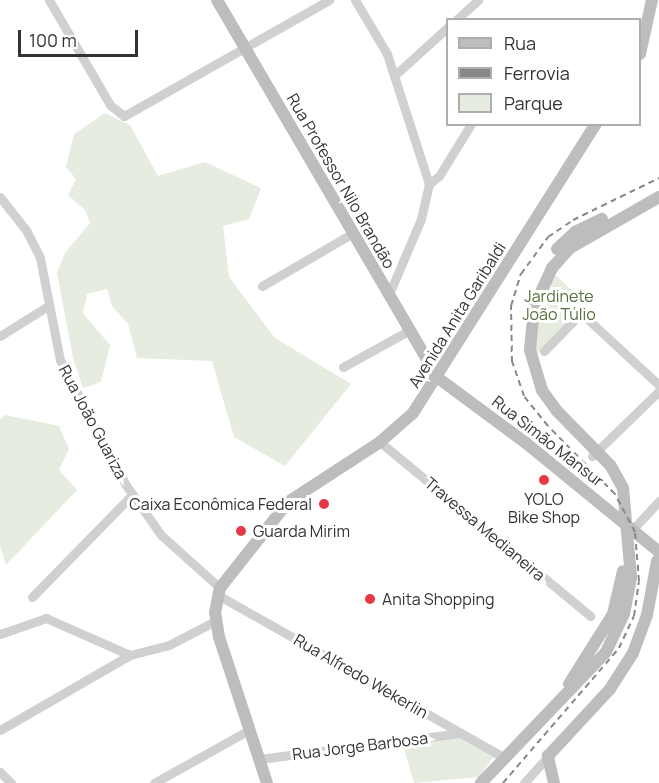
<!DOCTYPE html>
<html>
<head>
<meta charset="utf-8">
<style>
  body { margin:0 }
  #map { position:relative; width:659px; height:783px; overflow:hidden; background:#fff; font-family:Manrope,sans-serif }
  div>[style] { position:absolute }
  .green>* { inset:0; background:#e6ecdf }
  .street>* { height:9px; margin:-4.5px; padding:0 4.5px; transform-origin:4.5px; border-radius:4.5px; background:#d0d0d0 }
  .secondary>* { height:12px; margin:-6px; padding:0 6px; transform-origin:6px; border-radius:6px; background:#bdbdbd }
  .rail>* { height:2px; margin-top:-1px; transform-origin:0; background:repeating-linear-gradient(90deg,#888 0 6px,transparent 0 10.5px) }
  .dots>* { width:16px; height:16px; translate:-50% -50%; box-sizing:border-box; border:3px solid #fff; border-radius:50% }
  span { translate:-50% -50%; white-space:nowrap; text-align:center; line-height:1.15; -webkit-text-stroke:6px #fff; paint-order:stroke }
  .street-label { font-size:16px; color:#333 }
  .park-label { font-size:16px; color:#56703f }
  .poi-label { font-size:16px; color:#333 }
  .right { translate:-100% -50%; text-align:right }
  .left { translate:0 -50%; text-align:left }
  .legend { position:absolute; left:446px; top:18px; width:195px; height:108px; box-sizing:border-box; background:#fff; border:2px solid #adadad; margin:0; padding:8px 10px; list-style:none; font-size:18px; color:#333 }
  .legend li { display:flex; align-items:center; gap:12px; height:30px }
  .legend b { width:30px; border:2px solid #adadad }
  .scale { position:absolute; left:18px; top:30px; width:120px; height:27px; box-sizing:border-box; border:3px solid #333; border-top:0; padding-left:8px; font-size:18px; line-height:21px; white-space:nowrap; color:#333; -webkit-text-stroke:4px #fff; paint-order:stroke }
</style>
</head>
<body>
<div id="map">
  <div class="green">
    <div style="clip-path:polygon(105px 113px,130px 125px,158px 176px,205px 162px,261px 188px,249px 219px,223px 226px,229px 277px,275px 338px,351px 384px,285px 466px,234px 437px,212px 361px,137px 358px,128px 324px,112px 306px,107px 289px,87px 294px,83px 313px,110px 345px,101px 382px,83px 388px,73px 358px,57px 273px,65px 253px,90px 223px,85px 210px,68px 195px,76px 179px,66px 167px,74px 134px)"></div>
    <div style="clip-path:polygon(553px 273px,587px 304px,535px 356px,537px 313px)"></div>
    <div style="clip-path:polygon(5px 415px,59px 426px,69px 449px,59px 470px,77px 490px,6px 565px,0 546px,0 419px)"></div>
    <div style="clip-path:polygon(464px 738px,494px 756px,479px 777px,414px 783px,403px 745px)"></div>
  </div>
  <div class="street">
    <div style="left:49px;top:0;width:121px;rotate:59.8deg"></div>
    <div style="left:110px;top:105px;width:18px;rotate:38deg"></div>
    <div style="left:124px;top:116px;width:236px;rotate:-29.5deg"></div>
    <div style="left:355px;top:0;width:63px;rotate:59.3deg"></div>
    <div style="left:387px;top:54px;width:137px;rotate:72.1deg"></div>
    <div style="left:429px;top:184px;width:36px;rotate:103deg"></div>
    <div style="left:421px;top:219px;width:82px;rotate:113.1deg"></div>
    <div style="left:456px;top:20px;width:30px;rotate:-42deg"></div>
    <div style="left:395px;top:75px;width:72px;rotate:-42.2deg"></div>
    <div style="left:429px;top:184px;width:13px;rotate:-39deg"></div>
    <div style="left:439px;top:176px;width:61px;rotate:-58.4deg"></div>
    <div style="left:0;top:197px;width:42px;rotate:51.8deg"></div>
    <div style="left:26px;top:230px;width:31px;rotate:63deg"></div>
    <div style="left:40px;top:258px;width:104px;rotate:78.9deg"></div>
    <div style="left:60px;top:360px;width:141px;rotate:62.2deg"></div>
    <div style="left:126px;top:485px;width:61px;rotate:55deg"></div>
    <div style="left:161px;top:535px;width:79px;rotate:41.9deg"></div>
    <div style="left:262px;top:286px;width:105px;rotate:-30.2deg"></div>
    <div style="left:0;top:336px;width:57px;rotate:-32deg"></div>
    <div style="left:544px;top:351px;width:53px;rotate:-45.8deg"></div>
    <div style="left:581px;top:313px;width:106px;rotate:42.7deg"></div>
    <div style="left:343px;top:367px;width:77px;rotate:-28.9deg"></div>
    <div style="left:380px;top:442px;width:273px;rotate:39.6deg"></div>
    <div style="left:592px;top:456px;width:93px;rotate:-44.1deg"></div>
    <div style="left:632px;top:530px;width:40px;rotate:-47deg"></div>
    <div style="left:218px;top:595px;width:328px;rotate:29.6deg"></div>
    <div style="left:32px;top:597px;width:143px;rotate:-45.6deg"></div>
    <div style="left:0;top:634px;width:49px;rotate:-19.2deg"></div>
    <div style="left:46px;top:618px;width:92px;rotate:23.8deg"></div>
    <div style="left:130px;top:655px;width:40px;rotate:-14.4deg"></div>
    <div style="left:169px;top:645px;width:52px;rotate:-27.6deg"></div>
    <div style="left:0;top:730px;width:150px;rotate:-30deg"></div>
    <div style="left:259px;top:759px;width:204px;rotate:-7.3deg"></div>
    <div style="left:0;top:772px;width:16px;rotate:45deg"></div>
    <div style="left:154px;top:783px;width:109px;rotate:-29.2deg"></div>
    <div style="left:524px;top:783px;width:36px;rotate:-48deg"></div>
  </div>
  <div class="secondary">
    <div style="left:217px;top:0;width:438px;rotate:59.7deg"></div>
    <div style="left:438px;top:378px;width:109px;rotate:36.5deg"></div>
    <div style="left:526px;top:443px;width:172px;rotate:39.3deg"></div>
    <div style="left:640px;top:54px;width:55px;rotate:-77.5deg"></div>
    <div style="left:557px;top:249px;width:25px;rotate:-43deg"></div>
    <div style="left:575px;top:232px;width:30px;rotate:-26deg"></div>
    <div style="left:569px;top:684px;width:83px;rotate:-57.8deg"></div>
    <div style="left:613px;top:614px;width:44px;rotate:-76.9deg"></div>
    <div style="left:267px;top:783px;width:154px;rotate:-108.2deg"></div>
    <div style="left:219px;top:637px;width:24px;rotate:-99deg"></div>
    <div style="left:215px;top:613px;width:25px;rotate:-79deg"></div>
    <div style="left:220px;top:588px;width:110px;rotate:-51.7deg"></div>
    <div style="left:288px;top:502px;width:110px;rotate:-33.1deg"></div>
    <div style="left:380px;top:442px;width:44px;rotate:-41.3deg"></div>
    <div style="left:413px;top:413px;width:342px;rotate:-57.7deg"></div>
    <div style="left:481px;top:783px;width:181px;rotate:-46.3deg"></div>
    <div style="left:606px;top:652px;width:42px;rotate:-64.7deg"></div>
    <div style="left:624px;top:614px;width:38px;rotate:-79deg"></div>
    <div style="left:631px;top:577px;width:89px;rotate:-95.1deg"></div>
    <div style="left:623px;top:488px;width:26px;rotate:-119deg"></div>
    <div style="left:610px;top:465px;width:76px;rotate:-134.5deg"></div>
    <div style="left:557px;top:411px;width:26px;rotate:-126deg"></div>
    <div style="left:542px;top:390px;width:42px;rotate:-106.7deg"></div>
    <div style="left:530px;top:350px;width:43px;rotate:-84.7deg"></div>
    <div style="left:534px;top:307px;width:43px;rotate:-65.2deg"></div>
    <div style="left:552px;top:268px;width:27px;rotate:-48deg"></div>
    <div style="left:570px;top:248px;width:103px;rotate:-29.8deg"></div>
    <div style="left:554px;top:783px;width:28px;rotate:-103deg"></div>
    <div style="left:548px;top:756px;width:91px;rotate:-47.2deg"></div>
    <div style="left:610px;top:689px;width:43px;rotate:-57.4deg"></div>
    <div style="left:633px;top:653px;width:40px;rotate:-69.8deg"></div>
    <div style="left:647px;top:615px;width:55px;rotate:-79.5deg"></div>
  </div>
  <div class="rail">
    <div style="left:503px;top:783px;width:178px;rotate:-49.3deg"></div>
    <div style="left:619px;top:648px;width:35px;rotate:-65deg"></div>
    <div style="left:634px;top:616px;width:35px;rotate:-82deg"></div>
    <div style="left:639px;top:581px;width:49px;rotate:-94.7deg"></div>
    <div style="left:635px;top:532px;width:43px;rotate:-117.8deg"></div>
    <div style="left:615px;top:494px;width:95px;rotate:-134.6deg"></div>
    <div style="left:548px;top:426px;width:38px;rotate:-129deg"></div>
    <div style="left:524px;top:396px;width:36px;rotate:-109deg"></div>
    <div style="left:512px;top:362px;width:56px;rotate:-91deg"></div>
    <div style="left:511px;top:306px;width:34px;rotate:-73deg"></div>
    <div style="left:521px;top:274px;width:46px;rotate:-53.9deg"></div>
    <div style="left:548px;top:237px;width:30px;rotate:-34deg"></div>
    <div style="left:573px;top:220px;width:96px;rotate:-26deg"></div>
  </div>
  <div class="dots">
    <div style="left:544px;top:480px;background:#e63946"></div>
    <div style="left:324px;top:504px;background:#e63946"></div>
    <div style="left:241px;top:531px;background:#e63946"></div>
    <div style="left:370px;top:599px;background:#e63946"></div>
  </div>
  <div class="street-label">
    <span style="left:341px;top:181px;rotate:60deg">Rua Professor Nilo Brandão</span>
    <span style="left:457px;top:315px;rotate:-58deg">Avenida Anita Garibaldi</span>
    <span style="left:93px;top:422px;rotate:62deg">Rua João Guariza</span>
    <span style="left:548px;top:441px;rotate:38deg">Rua Simão Mansur</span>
    <span style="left:485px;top:529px;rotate:40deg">Travessa Medianeira</span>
    <span style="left:361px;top:676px;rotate:30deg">Rua Alfredo Wekerlin</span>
    <span style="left:360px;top:746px;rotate:-7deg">Rua Jorge Barbosa</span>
  </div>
  <div class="park-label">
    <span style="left:559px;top:305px">Jardinete<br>João Túlio</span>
  </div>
  <div class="poi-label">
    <span style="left:544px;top:508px">YOLO<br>Bike Shop</span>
    <span class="right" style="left:312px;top:504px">Caixa Econômica Federal</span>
    <span class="left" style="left:253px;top:531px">Guarda Mirim</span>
    <span class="left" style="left:382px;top:599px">Anita Shopping</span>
  </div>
  <ul class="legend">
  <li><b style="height:8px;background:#bdbdbd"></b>Rua</li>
  <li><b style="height:8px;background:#888"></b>Ferrovia</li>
  <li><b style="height:16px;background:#e6ecdf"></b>Parque</li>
  </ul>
  <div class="scale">100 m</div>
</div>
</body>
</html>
